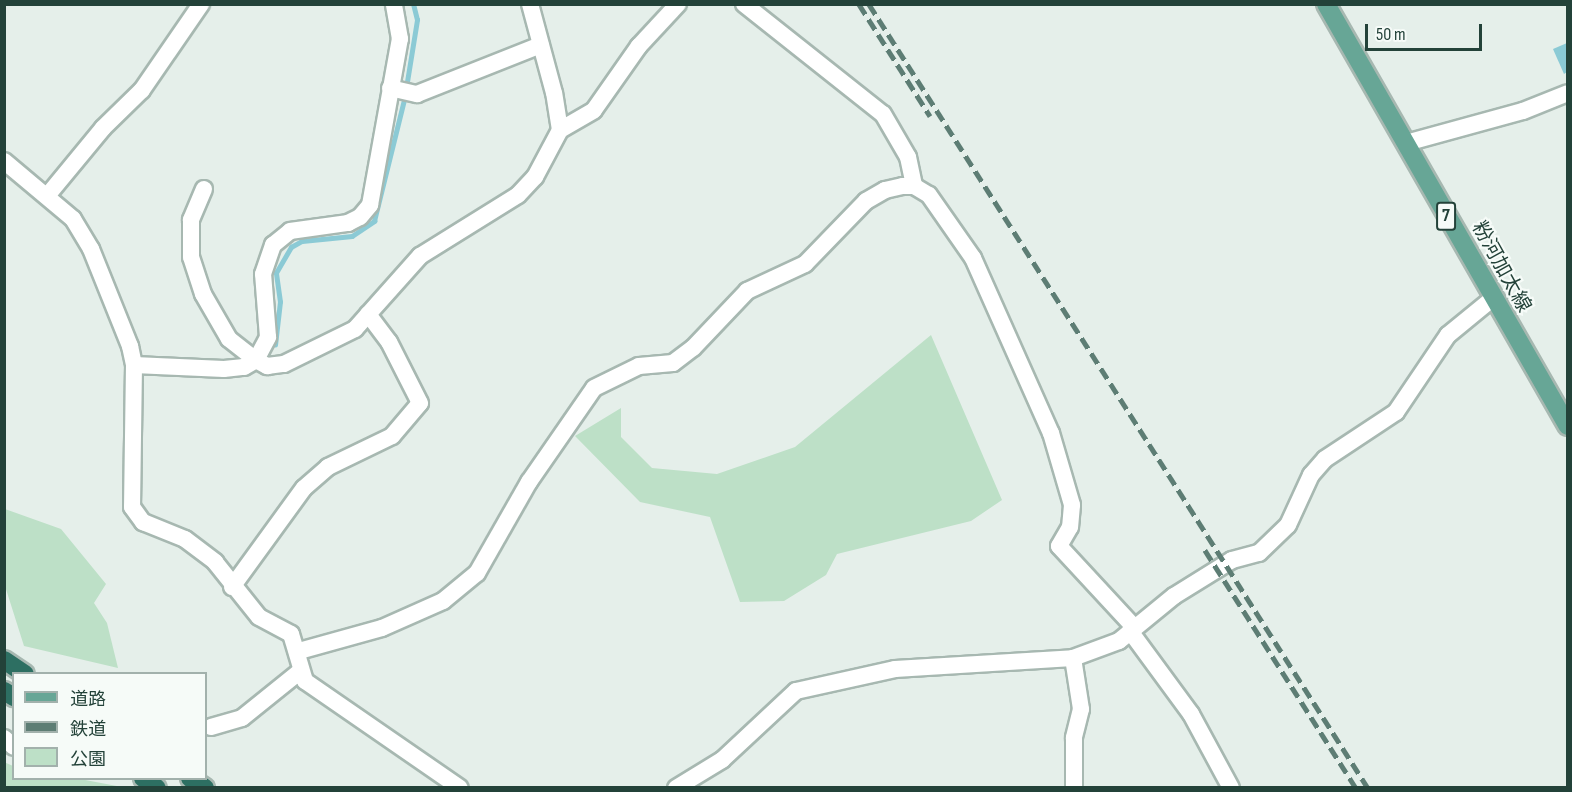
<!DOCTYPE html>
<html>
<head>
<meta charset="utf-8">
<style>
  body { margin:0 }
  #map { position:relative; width:1572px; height:792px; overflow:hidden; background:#e5efea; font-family:"Sofia Sans Condensed","Noto Sans JP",sans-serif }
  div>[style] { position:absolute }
  .green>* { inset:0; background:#bde0c7 }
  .water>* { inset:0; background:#8bcad5 }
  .stream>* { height:4.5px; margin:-2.25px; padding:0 2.25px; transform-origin:2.25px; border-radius:2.25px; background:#8bcad5 }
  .roads { filter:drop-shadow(2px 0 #a7b8b1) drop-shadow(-2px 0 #a7b8b1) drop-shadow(0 2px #a7b8b1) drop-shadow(0 -2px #a7b8b1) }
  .minor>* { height:16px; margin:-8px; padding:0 8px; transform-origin:8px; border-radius:8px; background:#fff }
  .major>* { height:18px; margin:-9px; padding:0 9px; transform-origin:9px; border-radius:9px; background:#67a696 }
  .highway>* { height:18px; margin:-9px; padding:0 9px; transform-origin:9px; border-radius:9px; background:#2d6f62 }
  .rail>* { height:4.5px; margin-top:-2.25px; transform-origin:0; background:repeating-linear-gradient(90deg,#5d7d74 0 12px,transparent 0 18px) }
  span { translate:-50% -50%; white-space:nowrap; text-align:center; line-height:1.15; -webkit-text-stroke:4.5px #f6fbf8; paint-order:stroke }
  .shield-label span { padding:2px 4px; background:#f6fbf8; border:2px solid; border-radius:4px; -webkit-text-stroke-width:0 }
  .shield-label { font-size:18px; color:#234239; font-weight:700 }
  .street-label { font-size:20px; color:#234239 }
  .frame { position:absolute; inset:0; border:6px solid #234239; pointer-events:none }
  .legend { position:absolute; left:12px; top:672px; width:195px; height:108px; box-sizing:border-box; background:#f6fbf8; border:2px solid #a2b1ac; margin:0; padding:8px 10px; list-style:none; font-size:18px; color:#234239 }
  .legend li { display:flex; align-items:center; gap:12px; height:30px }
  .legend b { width:30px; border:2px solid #a2b1ac }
  .scale { position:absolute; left:1365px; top:24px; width:117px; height:27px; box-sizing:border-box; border:3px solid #234239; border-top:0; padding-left:8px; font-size:18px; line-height:21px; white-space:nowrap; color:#234239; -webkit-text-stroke:4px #f6fbf8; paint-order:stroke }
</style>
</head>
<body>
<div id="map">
  <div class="green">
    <div style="clip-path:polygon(931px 335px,1002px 500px,971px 521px,837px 554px,826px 575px,784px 601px,740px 602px,710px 517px,640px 502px,575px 436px,621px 408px,621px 437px,652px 468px,717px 474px,795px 447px)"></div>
    <div style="clip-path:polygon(5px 509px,61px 529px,106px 584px,94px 603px,107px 623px,118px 668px,24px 646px,5px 586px)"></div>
    <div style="clip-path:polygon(4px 762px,13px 766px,14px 778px,80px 779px,122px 787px,5px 787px)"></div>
  </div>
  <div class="water">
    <div style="clip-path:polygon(1567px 43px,1567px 72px,1564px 74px,1553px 49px)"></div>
  </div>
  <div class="stream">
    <div style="left:406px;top:88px;width:69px;rotate:-80.8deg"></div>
    <div style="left:417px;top:20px;width:16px;rotate:-104deg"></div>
    <div style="left:275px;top:345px;width:43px;rotate:-83.4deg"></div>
    <div style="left:280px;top:302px;width:29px;rotate:-98deg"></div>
    <div style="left:276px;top:273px;width:30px;rotate:-60deg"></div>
    <div style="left:291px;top:247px;width:13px;rotate:-29deg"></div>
    <div style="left:302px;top:241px;width:50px;rotate:-5.7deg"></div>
    <div style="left:352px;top:236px;width:27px;rotate:-34deg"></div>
    <div style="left:374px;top:221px;width:129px;rotate:-76.1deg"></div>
  </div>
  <div class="roads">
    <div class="minor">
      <div style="left:744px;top:4px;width:177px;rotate:38.4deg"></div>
      <div style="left:883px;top:114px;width:50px;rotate:59.8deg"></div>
      <div style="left:908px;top:157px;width:30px;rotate:78deg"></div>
      <div style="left:390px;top:88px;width:28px;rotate:13deg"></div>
      <div style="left:417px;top:94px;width:133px;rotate:-21.6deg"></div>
      <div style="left:560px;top:130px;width:39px;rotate:-30deg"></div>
      <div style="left:594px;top:110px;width:78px;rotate:-54.9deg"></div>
      <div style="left:639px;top:46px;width:57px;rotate:-47.1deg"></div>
      <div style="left:1406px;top:143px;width:121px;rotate:-15.3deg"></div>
      <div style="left:1523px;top:111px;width:48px;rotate:-21.8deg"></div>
      <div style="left:4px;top:161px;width:90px;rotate:40deg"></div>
      <div style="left:73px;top:219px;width:35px;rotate:59deg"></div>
      <div style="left:91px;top:249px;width:105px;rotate:68.1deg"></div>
      <div style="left:130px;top:346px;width:19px;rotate:78deg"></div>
      <div style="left:134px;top:365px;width:142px;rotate:90.8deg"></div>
      <div style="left:132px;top:507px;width:19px;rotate:54deg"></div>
      <div style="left:143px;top:522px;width:45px;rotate:22deg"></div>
      <div style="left:185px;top:539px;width:38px;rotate:37deg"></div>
      <div style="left:215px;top:562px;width:70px;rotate:51.3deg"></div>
      <div style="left:259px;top:617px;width:36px;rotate:28deg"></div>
      <div style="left:291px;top:634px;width:49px;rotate:73.4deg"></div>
      <div style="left:305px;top:681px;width:188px;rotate:34.6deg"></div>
      <div style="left:204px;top:189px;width:34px;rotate:113deg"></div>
      <div style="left:191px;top:220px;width:37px;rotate:90deg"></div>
      <div style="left:191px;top:257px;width:39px;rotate:72deg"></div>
      <div style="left:203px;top:294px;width:52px;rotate:60deg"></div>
      <div style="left:229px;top:339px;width:34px;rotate:38deg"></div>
      <div style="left:256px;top:360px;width:26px;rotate:-62deg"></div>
      <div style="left:268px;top:337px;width:63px;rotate:-94.5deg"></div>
      <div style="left:263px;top:274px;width:31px;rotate:-71deg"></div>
      <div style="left:273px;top:245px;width:22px;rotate:-39deg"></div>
      <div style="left:290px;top:231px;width:59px;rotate:-7.9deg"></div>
      <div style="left:348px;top:223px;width:13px;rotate:-27deg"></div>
      <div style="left:360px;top:217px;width:16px;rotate:-50deg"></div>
      <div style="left:370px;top:205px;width:169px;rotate:-79.8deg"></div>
      <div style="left:400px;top:39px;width:36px;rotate:-100deg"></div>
      <div style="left:47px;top:196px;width:88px;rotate:-50.5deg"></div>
      <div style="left:103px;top:128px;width:54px;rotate:-44.3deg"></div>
      <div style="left:142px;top:90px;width:104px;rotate:-55.5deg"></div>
      <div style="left:134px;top:365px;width:90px;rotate:2.5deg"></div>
      <div style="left:224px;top:369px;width:20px;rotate:-6deg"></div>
      <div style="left:244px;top:367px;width:14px;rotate:-30deg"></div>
      <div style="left:256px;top:360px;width:13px;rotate:29deg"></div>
      <div style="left:267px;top:366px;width:17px;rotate:-7deg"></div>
      <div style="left:284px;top:364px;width:79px;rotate:-26.2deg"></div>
      <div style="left:355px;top:329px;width:98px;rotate:-48.3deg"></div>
      <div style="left:420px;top:256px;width:115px;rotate:-31.9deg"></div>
      <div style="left:518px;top:195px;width:25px;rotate:-47deg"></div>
      <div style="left:535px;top:177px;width:53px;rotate:-62deg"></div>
      <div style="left:560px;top:130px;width:37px;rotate:-99deg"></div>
      <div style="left:554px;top:93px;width:92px;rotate:-105.1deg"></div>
      <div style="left:232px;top:587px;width:122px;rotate:-54deg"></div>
      <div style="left:304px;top:488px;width:32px;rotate:-41deg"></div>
      <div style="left:328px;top:467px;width:71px;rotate:-25.8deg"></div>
      <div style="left:392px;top:436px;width:43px;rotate:-49.7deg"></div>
      <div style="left:420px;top:403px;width:68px;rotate:-116.9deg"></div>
      <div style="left:389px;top:342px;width:35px;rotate:-127deg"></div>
      <div style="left:1130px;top:631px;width:103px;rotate:53.7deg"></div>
      <div style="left:1191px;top:714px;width:84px;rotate:61.6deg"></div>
      <div style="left:299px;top:651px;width:86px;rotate:-15.5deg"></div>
      <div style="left:382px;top:628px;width:67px;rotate:-23.9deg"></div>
      <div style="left:443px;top:601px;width:44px;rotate:-39.5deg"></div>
      <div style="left:477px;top:573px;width:105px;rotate:-60.3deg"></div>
      <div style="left:529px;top:482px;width:114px;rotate:-55.3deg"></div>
      <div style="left:594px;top:388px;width:50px;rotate:-26.1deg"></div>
      <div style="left:639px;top:366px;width:34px;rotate:-5deg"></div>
      <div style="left:673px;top:363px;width:25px;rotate:-37deg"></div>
      <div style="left:693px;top:348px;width:79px;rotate:-46.5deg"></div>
      <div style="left:747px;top:291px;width:64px;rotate:-25deg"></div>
      <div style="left:805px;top:264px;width:88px;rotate:-45.9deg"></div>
      <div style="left:866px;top:201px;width:22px;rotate:-30deg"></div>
      <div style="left:885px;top:190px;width:18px;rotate:-13deg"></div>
      <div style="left:903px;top:186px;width:11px"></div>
      <div style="left:914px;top:186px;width:17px;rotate:31deg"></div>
      <div style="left:929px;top:195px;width:77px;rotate:55.1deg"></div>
      <div style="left:973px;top:258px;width:192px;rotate:66deg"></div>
      <div style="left:1051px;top:433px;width:75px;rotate:73.7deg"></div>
      <div style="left:1072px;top:505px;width:22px;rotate:95deg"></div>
      <div style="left:1070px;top:527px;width:22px;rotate:120deg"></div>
      <div style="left:1059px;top:546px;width:110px;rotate:47.2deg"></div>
      <div style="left:1073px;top:658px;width:52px;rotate:81.1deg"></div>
      <div style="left:1081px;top:709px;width:30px;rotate:104deg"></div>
      <div style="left:1074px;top:738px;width:50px;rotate:90deg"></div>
      <div style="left:211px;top:727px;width:32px;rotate:-16deg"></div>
      <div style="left:242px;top:718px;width:73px;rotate:-38.9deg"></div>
      <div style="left:4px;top:738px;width:13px;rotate:42deg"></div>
      <div style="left:676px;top:788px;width:54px;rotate:-31.3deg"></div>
      <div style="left:722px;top:760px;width:101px;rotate:-43deg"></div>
      <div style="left:796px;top:691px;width:101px;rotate:-12.5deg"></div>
      <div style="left:895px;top:669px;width:178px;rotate:-3.5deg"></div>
      <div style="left:1073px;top:658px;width:49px;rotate:-20.3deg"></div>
      <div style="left:1119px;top:641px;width:71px;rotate:-39.3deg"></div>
      <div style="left:1174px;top:596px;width:68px;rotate:-31.8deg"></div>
      <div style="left:1232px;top:560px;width:28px;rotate:-15deg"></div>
      <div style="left:1259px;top:553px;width:40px;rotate:-44deg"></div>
      <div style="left:1288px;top:525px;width:55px;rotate:-65.3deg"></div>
      <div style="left:1311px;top:475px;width:21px;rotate:-49deg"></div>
      <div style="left:1325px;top:459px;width:85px;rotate:-33.5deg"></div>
      <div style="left:1396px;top:412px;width:93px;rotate:-56deg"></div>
      <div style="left:1448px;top:335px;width:57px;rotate:-39.3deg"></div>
    </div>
    <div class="major">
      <div style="left:1326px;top:4px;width:486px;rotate:60.2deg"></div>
    </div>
    <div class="highway">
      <div style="left:4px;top:660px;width:25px;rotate:34deg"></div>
      <div style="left:4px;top:691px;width:12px;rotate:31deg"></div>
      <div style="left:143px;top:778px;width:17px;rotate:36deg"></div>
      <div style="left:190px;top:778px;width:18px;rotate:34deg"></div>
    </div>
  </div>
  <div class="rail">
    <div style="left:859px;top:4px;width:133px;rotate:57.6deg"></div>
    <div style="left:869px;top:4px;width:929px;rotate:57.52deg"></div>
    <div style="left:1205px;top:550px;width:282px;rotate:57.6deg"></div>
  </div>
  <div class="shield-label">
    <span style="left:1446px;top:216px">7</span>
  </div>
  <div class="street-label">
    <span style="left:1501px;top:267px;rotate:61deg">粉河加太線</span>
  </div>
  <div class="frame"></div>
  <ul class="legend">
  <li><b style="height:8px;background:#67a696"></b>道路</li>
  <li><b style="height:8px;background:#5d7d74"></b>鉄道</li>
  <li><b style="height:16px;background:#bde0c7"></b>公園</li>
  </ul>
  <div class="scale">50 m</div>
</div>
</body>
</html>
